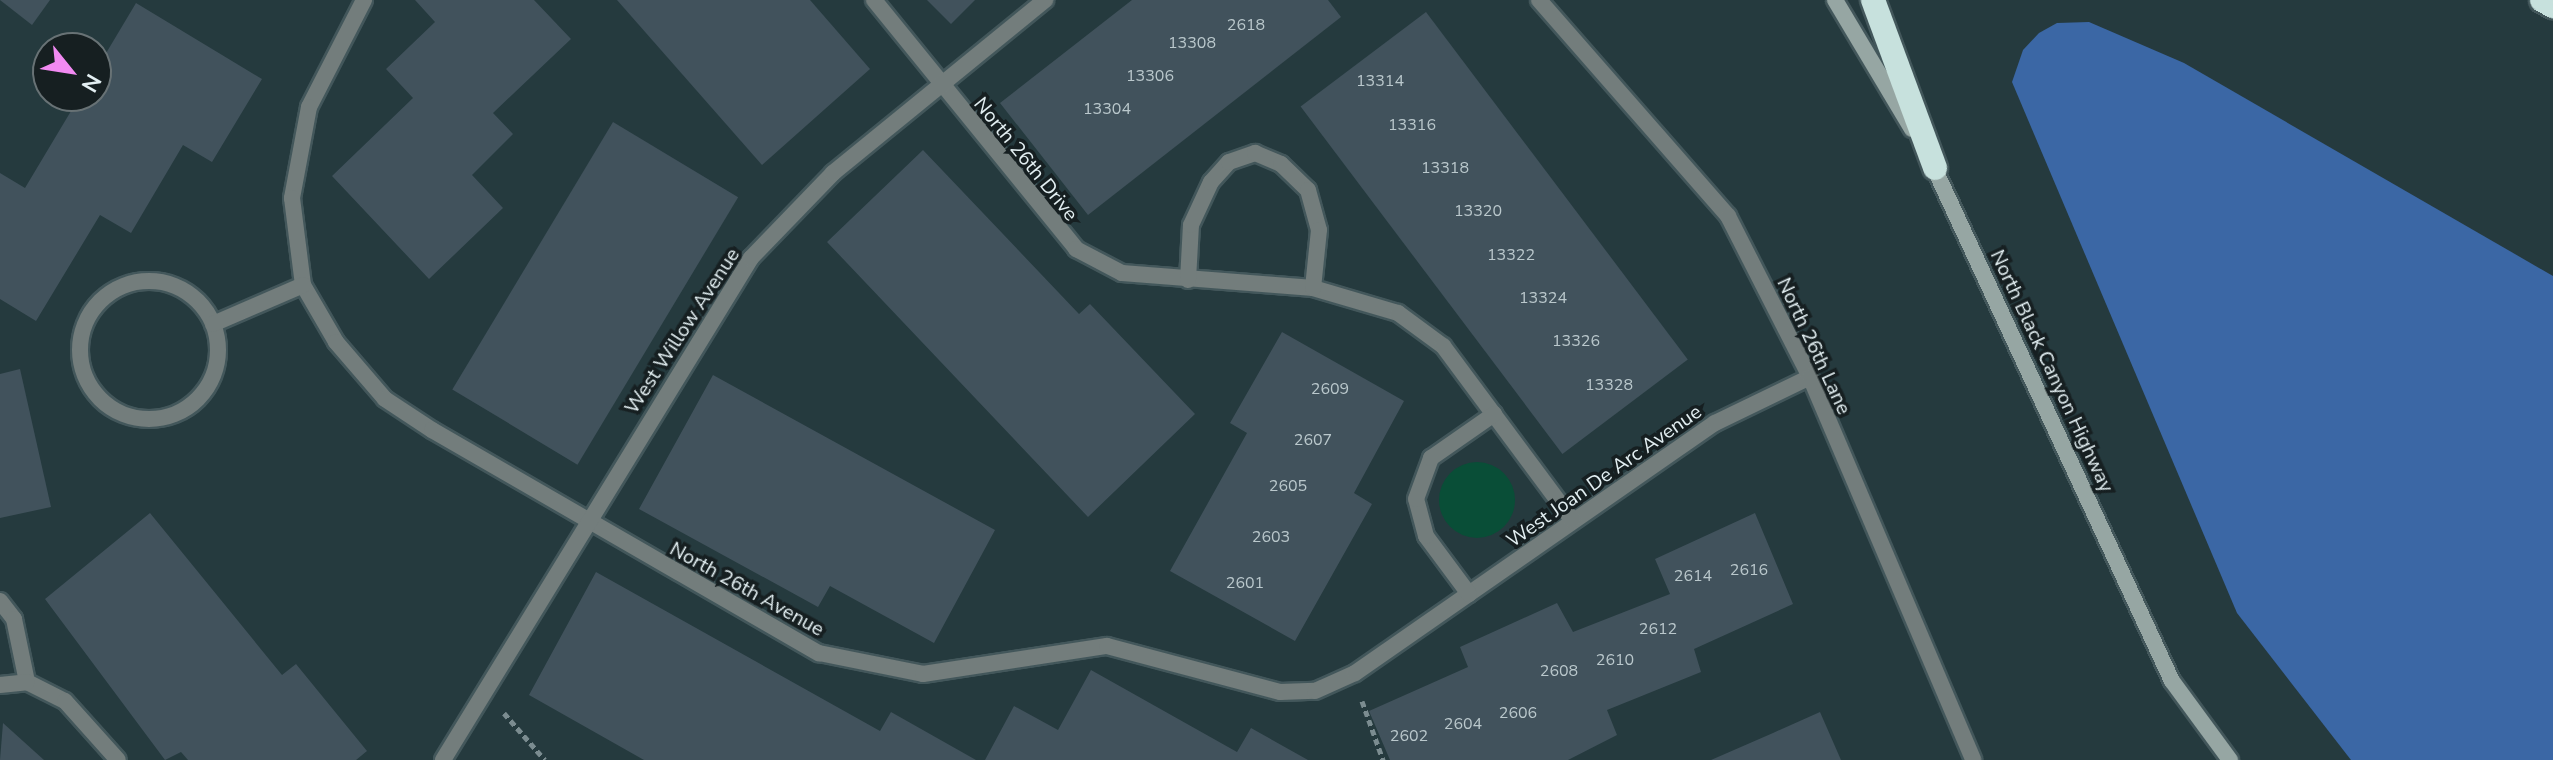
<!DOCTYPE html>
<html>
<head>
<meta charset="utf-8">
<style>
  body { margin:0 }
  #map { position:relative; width:2553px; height:760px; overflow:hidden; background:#253a3e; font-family:"Nunito Sans",sans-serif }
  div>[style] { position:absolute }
  .green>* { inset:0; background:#094e37 }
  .round { border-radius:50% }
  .water>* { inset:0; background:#3b67a5 }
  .building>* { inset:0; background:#41525c; transform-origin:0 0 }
  .path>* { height:5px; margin-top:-2.5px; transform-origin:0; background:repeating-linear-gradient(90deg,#7b8c90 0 6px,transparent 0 10px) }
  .roads { filter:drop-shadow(2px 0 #43575b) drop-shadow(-2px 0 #43575b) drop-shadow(0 2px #43575b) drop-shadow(0 -2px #43575b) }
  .minor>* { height:16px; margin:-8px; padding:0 8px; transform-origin:8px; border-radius:8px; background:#737d7c }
  .minor>.ring { margin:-8px; padding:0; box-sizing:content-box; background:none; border:16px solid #737d7c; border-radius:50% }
  .tertiary>* { height:16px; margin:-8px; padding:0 8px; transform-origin:8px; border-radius:8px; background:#737d7c }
  .secondary>* { height:16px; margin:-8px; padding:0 8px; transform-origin:8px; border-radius:8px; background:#96a6a3 }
  .motorway>* { height:24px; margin:-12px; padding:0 12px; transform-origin:12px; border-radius:12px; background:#c7e1dd }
  span { translate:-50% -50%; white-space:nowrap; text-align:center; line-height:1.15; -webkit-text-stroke:7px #161f21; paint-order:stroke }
  .number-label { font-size:16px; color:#bac8cc }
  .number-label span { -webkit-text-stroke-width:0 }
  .street-label { font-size:20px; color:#e3eff2 }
  .north { position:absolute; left:32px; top:32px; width:80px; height:80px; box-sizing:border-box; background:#161f21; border:2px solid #687275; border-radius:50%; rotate:120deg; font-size:22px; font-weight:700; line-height:32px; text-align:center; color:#e3eff2 }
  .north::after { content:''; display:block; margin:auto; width:28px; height:36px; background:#f28af2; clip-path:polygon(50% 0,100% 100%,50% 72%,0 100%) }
</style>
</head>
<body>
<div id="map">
  <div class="green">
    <div class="round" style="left:1439px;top:462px;width:76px;height:76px"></div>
  </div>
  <div class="water">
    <div style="clip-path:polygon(2089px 22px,2184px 63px,2553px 276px,2553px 760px,2351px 760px,2237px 613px,2012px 82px,2023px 50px,2039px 33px,2057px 23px)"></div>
  </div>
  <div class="building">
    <div style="clip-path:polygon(0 0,50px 0,32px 25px)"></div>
    <div style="clip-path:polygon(415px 0,534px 0,571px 39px,493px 113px,513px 134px,472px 175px,503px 208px,429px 279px,332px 176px,413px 98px,386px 69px,435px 22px)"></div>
    <div style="clip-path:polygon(617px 0,810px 0,870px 69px,762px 165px)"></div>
    <div style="clip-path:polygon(927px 0,975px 0,951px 24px)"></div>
    <div style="clip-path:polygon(1132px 0,1328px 0,1341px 17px,1088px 215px,1000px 103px)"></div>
    <div style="clip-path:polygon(136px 3px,262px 79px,212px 162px,183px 145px,131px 233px,100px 215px,36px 321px,0 299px,0 173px,25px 188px,80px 96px,96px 96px,96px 70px)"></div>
    <div style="left:1426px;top:12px;width:435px;height:157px;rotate:53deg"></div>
    <div style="left:613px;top:122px;width:146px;height:312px;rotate:31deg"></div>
    <div style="clip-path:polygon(923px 150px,1079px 314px,1090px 304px,1195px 414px,1088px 517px,827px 242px)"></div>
    <div style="clip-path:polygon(1282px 332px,1404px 401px,1354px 493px,1372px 504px,1295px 641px,1170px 571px,1247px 433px,1230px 423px)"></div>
    <div style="clip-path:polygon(20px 369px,51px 507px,0 518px,0 374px)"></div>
    <div style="clip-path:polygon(713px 375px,995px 530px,934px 643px,830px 586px,818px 607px,639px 509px)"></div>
    <div style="clip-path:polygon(150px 513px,282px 675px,296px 664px,367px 751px,356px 760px,188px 760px,181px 752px,165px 760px,45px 599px)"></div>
    <div style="clip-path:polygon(1755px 513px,1793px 604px,1694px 649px,1701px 672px,1607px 710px,1617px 735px,1568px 760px,1390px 760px,1369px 711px,1468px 667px,1460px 647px,1557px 603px,1573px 632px,1670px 594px,1655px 559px)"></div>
    <div style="clip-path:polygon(596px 572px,880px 731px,891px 712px,976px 760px,644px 760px,529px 695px)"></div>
    <div style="clip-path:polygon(1091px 670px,1237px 752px,1251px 728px,1308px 760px,985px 760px,1014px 706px,1058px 730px)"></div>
    <div style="clip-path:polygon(1820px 712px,1841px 760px,1711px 760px,1773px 733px)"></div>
    <div style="clip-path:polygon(3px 723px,44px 760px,0 760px)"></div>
  </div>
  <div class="path">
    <div style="left:1362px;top:701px;width:63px;rotate:70.4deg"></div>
    <div style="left:504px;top:713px;width:62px;rotate:48.9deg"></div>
  </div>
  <div class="roads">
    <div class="minor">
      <div style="left:364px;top:0;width:120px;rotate:117.2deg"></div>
      <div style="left:309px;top:107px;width:93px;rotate:100.6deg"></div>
      <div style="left:292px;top:198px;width:88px;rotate:82.8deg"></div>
      <div style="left:303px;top:285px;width:66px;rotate:59.9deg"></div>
      <div style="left:336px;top:342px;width:75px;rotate:49.3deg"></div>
      <div style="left:385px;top:399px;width:56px;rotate:33.4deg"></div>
      <div style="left:432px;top:430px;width:447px;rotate:30deg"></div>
      <div style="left:819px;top:653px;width:106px;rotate:11.4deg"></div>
      <div style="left:923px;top:674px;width:186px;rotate:-8.7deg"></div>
      <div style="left:1107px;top:646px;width:179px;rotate:14.9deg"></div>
      <div style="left:1280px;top:692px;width:35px;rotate:-2deg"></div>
      <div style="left:1315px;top:691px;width:44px;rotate:-24.2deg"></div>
      <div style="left:1355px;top:673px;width:438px;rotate:-34.8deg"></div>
      <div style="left:1715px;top:423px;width:106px;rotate:-25.8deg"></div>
      <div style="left:874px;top:0;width:321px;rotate:50.9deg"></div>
      <div style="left:1076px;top:249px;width:52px;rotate:27.6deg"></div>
      <div style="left:1122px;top:273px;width:192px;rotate:4.5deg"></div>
      <div style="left:1313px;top:288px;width:89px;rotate:16.4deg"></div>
      <div style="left:1398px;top:313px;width:56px;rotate:36.3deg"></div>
      <div style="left:1443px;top:346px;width:217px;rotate:53.4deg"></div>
      <div style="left:1188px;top:280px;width:55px;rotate:-86.9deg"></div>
      <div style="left:1191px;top:225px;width:47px;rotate:-65.1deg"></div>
      <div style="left:1211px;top:182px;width:27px;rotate:-48deg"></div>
      <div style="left:1229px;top:162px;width:28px;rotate:-19deg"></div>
      <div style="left:1255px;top:153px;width:28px;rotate:23deg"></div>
      <div style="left:1281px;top:164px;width:37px;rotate:44deg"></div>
      <div style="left:1308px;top:190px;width:41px;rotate:74.6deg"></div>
      <div style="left:1319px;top:230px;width:58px;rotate:95.9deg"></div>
      <div class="ring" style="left:80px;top:281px;width:122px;height:122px"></div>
      <div style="left:213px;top:324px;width:98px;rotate:-23.4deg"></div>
      <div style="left:1469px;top:594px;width:72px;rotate:-126.6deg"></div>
      <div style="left:1426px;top:536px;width:38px;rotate:-105deg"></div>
      <div style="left:1416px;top:499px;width:44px;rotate:-69.9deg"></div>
      <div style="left:1431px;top:458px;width:77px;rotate:-34.9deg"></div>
      <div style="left:0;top:601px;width:23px;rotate:52deg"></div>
      <div style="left:14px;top:619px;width:64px;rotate:78.3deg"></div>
      <div style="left:27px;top:682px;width:42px;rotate:26.6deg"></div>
      <div style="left:65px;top:701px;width:79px;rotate:48.1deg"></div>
      <div style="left:0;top:685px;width:27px;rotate:-6deg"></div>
      <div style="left:443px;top:760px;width:589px;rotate:-58.47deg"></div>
      <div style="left:751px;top:258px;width:118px;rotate:-46deg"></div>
      <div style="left:833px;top:173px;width:274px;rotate:-39.2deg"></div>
    </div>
    <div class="tertiary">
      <div style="left:1539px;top:0;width:287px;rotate:48.8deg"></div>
      <div style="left:1728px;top:216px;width:181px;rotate:63deg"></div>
      <div style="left:1810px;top:377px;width:416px;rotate:66.9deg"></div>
    </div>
    <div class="secondary">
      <div style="left:1835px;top:0;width:150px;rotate:59.2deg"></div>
      <div style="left:1930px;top:159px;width:575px;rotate:65.13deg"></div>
      <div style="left:2172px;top:681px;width:98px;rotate:53.7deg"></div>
    </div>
    <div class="motorway">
      <div style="left:1873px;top:0;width:179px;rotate:69.7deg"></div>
      <div style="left:2542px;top:0;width:13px;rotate:29deg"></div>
    </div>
  </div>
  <div class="number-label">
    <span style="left:1246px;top:25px">2618</span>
    <span style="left:1192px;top:43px">13308</span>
    <span style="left:1150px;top:76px">13306</span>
    <span style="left:1380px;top:81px">13314</span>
    <span style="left:1107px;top:109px">13304</span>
    <span style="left:1412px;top:125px">13316</span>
    <span style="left:1445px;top:168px">13318</span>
    <span style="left:1478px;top:211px">13320</span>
    <span style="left:1511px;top:255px">13322</span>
    <span style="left:1543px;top:298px">13324</span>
    <span style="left:1576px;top:341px">13326</span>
    <span style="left:1609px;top:385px">13328</span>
    <span style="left:1330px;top:389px">2609</span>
    <span style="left:1313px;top:440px">2607</span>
    <span style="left:1288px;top:486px">2605</span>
    <span style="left:1271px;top:537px">2603</span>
    <span style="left:1749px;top:570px">2616</span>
    <span style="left:1693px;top:576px">2614</span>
    <span style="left:1245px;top:583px">2601</span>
    <span style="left:1658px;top:629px">2612</span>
    <span style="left:1615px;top:660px">2610</span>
    <span style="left:1559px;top:671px">2608</span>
    <span style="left:1518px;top:713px">2606</span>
    <span style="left:1463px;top:724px">2604</span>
    <span style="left:1409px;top:736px">2602</span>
  </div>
  <div class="street-label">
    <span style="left:1026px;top:159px;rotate:51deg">North 26th Drive</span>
    <span style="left:682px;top:331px;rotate:-57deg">West Willow Avenue</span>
    <span style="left:1814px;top:346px;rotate:65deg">North 26th Lane</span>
    <span style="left:2052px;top:371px;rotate:65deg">North Black Canyon Highway</span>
    <span style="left:1604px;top:476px;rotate:-35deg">West Joan De Arc Avenue</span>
    <span style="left:747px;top:589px;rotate:29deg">North 26th Avenue</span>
  </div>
  <div class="north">N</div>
</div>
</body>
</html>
